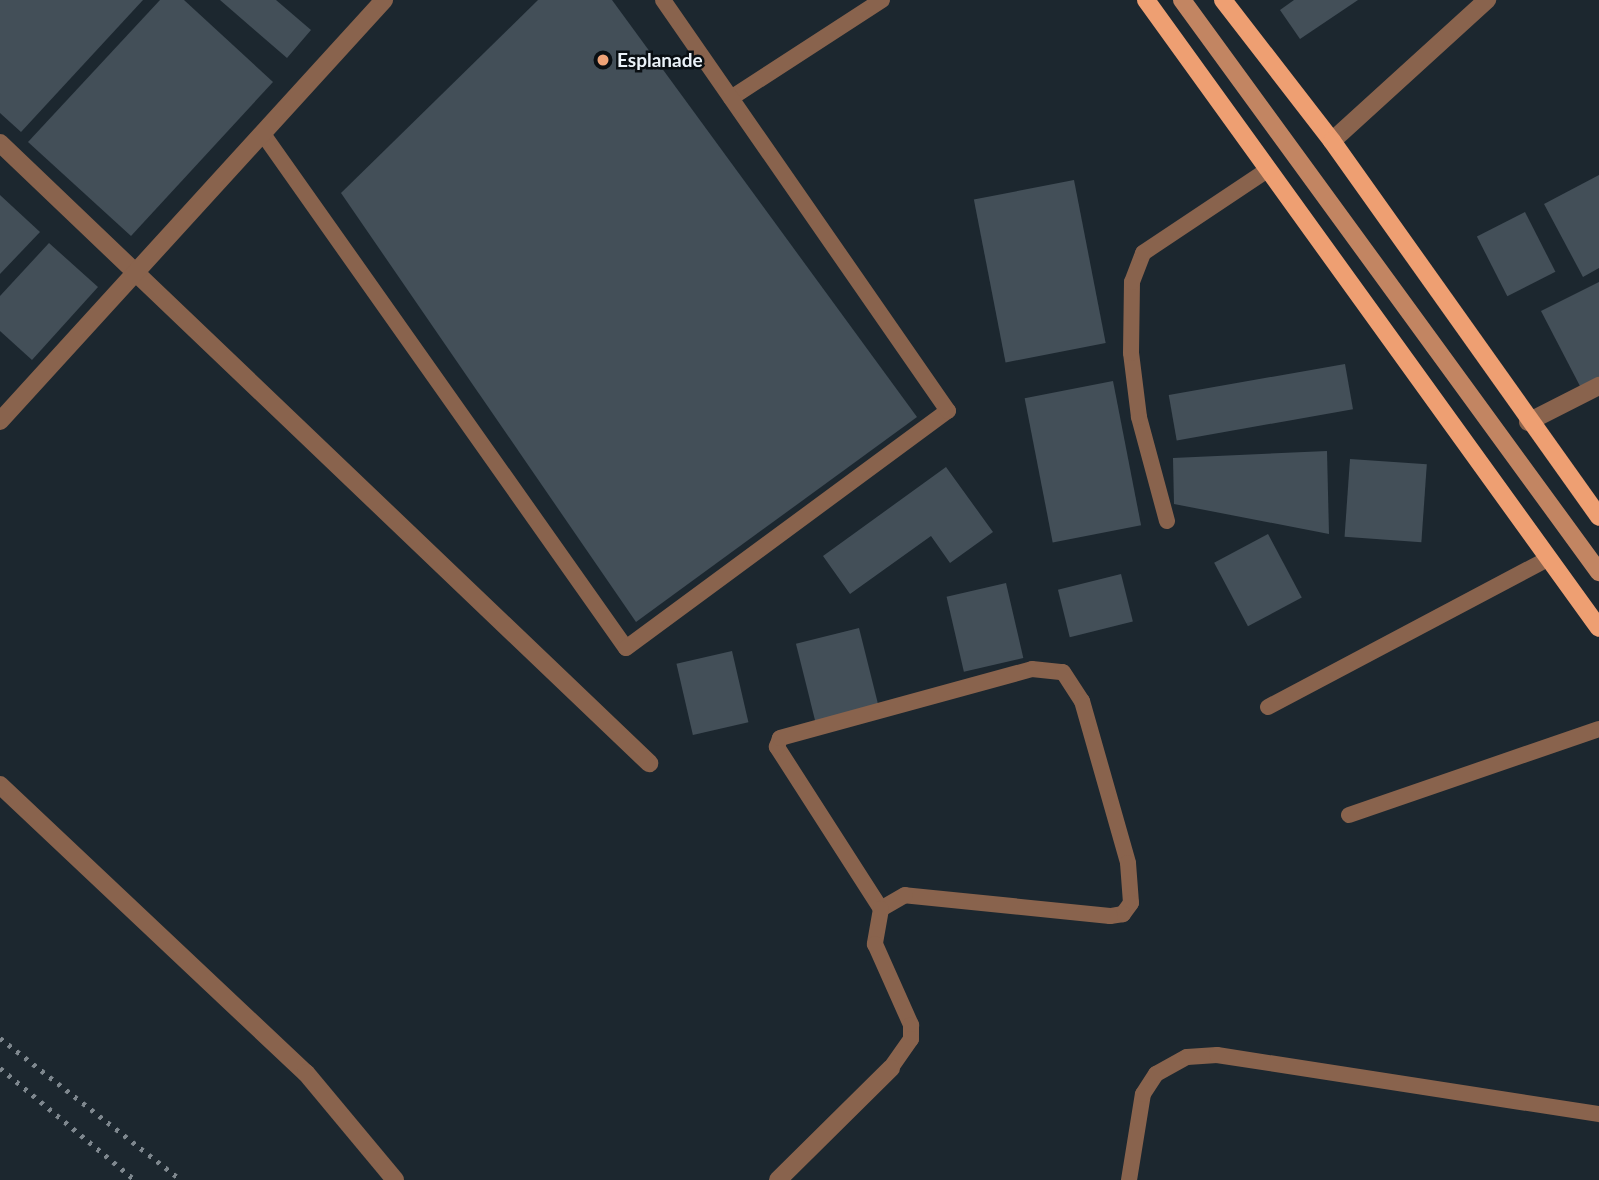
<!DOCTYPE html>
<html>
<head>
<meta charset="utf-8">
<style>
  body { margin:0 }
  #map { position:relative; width:1599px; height:1180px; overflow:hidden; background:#1c272f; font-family:Lato,sans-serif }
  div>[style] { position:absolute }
  .building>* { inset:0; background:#434f58; transform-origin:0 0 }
  .lane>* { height:16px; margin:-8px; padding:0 8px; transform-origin:8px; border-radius:8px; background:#89634d }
  .street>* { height:18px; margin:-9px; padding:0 9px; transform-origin:9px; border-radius:9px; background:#89634d }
  .secondary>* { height:18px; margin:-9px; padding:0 9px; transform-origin:9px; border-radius:9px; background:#c28562 }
  .primary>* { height:18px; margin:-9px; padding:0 9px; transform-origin:9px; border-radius:9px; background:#ee9f72 }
  .rail>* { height:5px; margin-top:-2.5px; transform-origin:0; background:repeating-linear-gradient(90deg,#7e878e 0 3.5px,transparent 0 10.5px) }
  .dots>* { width:19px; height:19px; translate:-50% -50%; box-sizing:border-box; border:4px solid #0a0f13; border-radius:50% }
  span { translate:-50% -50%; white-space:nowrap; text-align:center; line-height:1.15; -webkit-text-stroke:5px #0a0f13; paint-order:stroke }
  .poi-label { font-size:19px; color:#ebf2f8; font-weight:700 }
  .left { translate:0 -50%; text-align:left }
</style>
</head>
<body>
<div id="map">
  <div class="building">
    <div style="clip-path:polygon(0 0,143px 0,21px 132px,0 113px)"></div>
    <div style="clip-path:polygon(160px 0,184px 0,273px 82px,131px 236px,28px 142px)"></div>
    <div style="clip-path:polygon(220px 0,276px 0,311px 30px,287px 58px)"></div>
    <div style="clip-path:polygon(538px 0,612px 0,917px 417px,636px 622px,341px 193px)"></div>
    <div style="clip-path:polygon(1294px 0,1358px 0,1300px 39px,1280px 10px)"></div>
    <div style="clip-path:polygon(1599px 175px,1599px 268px,1583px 277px,1544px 204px)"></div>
    <div style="left:1074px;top:180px;width:166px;height:102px;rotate:79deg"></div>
    <div style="clip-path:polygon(0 195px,40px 232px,0 274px)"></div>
    <div style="left:1525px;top:212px;width:67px;height:54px;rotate:63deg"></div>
    <div style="clip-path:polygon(49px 243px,98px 287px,32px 360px,0 331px,0 296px)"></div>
    <div style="clip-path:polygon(1599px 282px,1599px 379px,1581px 388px,1541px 311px)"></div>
    <div style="left:1345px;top:364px;width:46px;height:179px;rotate:80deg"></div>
    <div style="left:1113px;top:381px;width:147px;height:90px;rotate:79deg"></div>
    <div style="clip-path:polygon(1327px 451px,1329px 534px,1174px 504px,1173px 458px)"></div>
    <div style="left:1350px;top:459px;width:77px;height:78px;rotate:4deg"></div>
    <div style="clip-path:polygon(946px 467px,993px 532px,950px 563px,931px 536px,850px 594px,823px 556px)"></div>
    <div style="left:1268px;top:534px;width:72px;height:61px;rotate:62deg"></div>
    <div style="left:1121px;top:574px;width:49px;height:65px;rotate:76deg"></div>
    <div style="left:1006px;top:583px;width:77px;height:61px;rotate:77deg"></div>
    <div style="left:859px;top:628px;width:80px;height:65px;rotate:76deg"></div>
    <div style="left:732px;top:651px;width:73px;height:57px;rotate:77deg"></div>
  </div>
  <div class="lane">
    <div style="left:731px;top:98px;width:180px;rotate:-33deg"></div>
    <div style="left:263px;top:134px;width:629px;rotate:54.77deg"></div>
    <div style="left:626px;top:648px;width:400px;rotate:-36.4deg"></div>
    <div style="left:948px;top:411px;width:500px;rotate:-124.74deg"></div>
    <div style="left:1167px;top:521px;width:108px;rotate:-105.1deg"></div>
    <div style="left:1139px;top:417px;width:64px;rotate:-97.1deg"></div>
    <div style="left:1131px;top:353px;width:71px;rotate:-89.2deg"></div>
    <div style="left:1132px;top:282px;width:31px;rotate:-69deg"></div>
    <div style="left:1143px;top:253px;width:151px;rotate:-33.7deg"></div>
    <div style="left:1268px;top:707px;width:318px;rotate:-27.9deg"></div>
    <div style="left:1349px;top:815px;width:264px;rotate:-19deg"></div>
    <div style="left:881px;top:909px;width:193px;rotate:-122.7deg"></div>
    <div style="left:777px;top:747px;width:9px;rotate:-72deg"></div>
    <div style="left:780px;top:738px;width:261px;rotate:-15.3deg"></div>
    <div style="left:1032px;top:669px;width:31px;rotate:6deg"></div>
    <div style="left:1063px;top:672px;width:35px;rotate:57deg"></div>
    <div style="left:1082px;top:701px;width:168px;rotate:74.1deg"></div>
    <div style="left:1128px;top:863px;width:40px;rotate:85.7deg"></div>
    <div style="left:1131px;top:903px;width:14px;rotate:126deg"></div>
    <div style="left:1123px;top:914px;width:13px;rotate:171deg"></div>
    <div style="left:1110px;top:916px;width:206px;rotate:-174.2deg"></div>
    <div style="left:905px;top:895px;width:28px;rotate:150deg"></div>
    <div style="left:881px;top:909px;width:36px;rotate:100deg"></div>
    <div style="left:875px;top:944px;width:89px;rotate:66deg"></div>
    <div style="left:911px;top:1025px;width:14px;rotate:90deg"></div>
    <div style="left:911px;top:1039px;width:35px;rotate:125deg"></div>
    <div style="left:1129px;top:1180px;width:87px;rotate:-80.8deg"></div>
    <div style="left:1143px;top:1094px;width:24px;rotate:-57deg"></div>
    <div style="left:1156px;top:1074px;width:35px;rotate:-29deg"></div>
    <div style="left:1187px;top:1057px;width:30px;rotate:-4deg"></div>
    <div style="left:1217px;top:1055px;width:387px;rotate:8.8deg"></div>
  </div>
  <div class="street">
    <div style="left:1332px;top:141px;width:210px;rotate:-42.3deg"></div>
    <div style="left:0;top:143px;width:898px;rotate:43.69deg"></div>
    <div style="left:0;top:421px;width:570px;rotate:-47.63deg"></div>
    <div style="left:1528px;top:422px;width:80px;rotate:-26.9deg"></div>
    <div style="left:0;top:785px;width:420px;rotate:43.3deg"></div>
    <div style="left:306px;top:1073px;width:139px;rotate:50.2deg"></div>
    <div style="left:778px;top:1180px;width:159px;rotate:-44.7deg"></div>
  </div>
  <div class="secondary">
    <div style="left:1182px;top:0;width:708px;rotate:53.91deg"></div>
  </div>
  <div class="primary">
    <div style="left:1146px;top:0;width:774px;rotate:54.2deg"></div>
    <div style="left:1223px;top:0;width:178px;rotate:52.3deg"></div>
    <div style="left:1332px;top:141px;width:461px;rotate:54.6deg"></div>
  </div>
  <div class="rail">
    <div style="left:0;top:1038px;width:230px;rotate:38.1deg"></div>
    <div style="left:0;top:1068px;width:175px;rotate:39.7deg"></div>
  </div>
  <div class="dots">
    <div style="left:603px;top:60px;background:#efa377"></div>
  </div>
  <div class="poi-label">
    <span class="left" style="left:617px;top:60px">Esplanade</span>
  </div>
</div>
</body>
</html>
